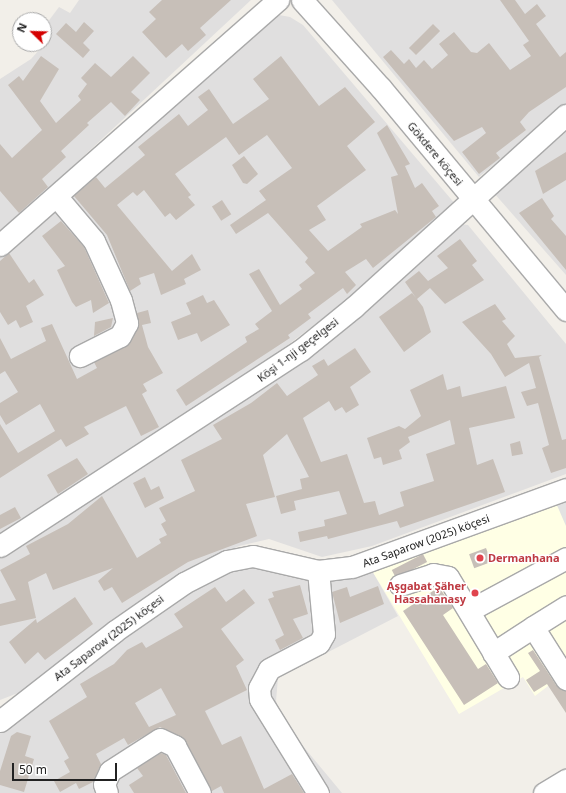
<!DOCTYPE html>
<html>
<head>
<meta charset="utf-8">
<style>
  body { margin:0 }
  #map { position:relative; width:566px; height:793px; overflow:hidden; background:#f2efe9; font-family:"Noto Sans",sans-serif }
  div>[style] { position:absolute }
  .residential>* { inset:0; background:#e0dfdf }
  .education>* { inset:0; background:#ffffe5 }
  .parking>* { inset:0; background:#e2e2e2 }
  .building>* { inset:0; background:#c7bfb8; transform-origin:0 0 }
  .roads { filter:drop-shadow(1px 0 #a9a9a9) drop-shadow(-1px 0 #a9a9a9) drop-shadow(0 1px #a9a9a9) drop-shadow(0 -1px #a9a9a9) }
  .minor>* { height:21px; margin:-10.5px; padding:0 10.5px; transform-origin:10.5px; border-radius:10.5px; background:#fff }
  .dots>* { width:11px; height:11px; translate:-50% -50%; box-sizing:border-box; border:2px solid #fff; border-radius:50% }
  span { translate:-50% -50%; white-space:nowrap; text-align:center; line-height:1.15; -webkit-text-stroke:3px #fff; paint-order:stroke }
  .street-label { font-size:11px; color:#222 }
  .health-label { font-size:11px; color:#be3a42; font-weight:700 }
  .left { translate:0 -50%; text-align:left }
  .right { translate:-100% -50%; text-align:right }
  .north { position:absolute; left:12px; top:12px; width:40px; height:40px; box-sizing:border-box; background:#fff; border:1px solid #a7a7a7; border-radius:50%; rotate:293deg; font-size:11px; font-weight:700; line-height:16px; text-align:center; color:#222 }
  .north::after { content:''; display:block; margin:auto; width:14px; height:18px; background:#d40000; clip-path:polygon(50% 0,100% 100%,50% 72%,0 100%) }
  .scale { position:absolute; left:12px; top:763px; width:105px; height:18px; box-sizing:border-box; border:2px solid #222; border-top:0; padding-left:5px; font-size:12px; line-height:14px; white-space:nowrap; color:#222; -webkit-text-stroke:3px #fff; paint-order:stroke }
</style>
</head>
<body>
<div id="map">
  <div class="residential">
    <div style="clip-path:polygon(79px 0,251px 0,0 234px,0 79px,31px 59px,52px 36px,44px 27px,59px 7px,70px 13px)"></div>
    <div style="clip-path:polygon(332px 0,566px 0,566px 104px,479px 177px)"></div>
    <div style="clip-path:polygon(279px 15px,290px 17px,303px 25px,456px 205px,373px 280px,234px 386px,0 534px,0 256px,268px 20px)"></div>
    <div style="clip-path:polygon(566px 132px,566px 275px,493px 192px)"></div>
    <div style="clip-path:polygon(460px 224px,468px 225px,566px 344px,566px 474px,372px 546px,322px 557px,269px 539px,239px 546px,190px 570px,23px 691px,0 700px,0 555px,278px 376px,363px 314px)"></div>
    <div style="clip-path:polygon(231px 564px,371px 569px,398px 616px,278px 678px,276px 701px,283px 722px,342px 793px,0 793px,0 730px,119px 635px)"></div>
  </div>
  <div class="education">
    <div style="clip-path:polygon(566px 492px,566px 706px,552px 683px,535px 696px,523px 677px,459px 714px,371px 569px)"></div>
  </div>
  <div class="parking">
    <div style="clip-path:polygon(566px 500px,566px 526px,556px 503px)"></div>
  </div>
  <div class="building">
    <div style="clip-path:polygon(162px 0,231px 0,200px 28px,206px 35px,188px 51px,182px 44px,166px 58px,142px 32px,156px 19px,149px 12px)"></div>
    <div style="clip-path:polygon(500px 0,515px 0,525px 14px,537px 4px,546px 16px,536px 24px,560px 57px,566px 52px,566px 87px,529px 112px,520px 122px,526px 130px,496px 153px,500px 158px,479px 174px,462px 152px,486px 133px,482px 127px,454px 141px,383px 57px,391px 50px,404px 64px,409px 59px,416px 68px,424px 60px,432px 69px,448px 55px,439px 44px,454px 32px,471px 52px,477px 53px,489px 43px,510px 70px,531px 56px,523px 45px,529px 41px)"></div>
    <div style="clip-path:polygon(84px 22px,94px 31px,83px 43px,90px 50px,83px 58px,56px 34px,66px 23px,76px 32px)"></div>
    <div style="left:433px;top:24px;width:10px;height:34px;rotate:45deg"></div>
    <div style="clip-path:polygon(41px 56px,59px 69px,40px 101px,56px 123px,81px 100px,78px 96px,87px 84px,81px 78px,95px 63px,111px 77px,133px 56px,150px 73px,131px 92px,140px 100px,125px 116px,111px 102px,87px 123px,89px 125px,61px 151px,66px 157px,42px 179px,48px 187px,19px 213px,0 191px,0 144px,12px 158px,42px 130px,8px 85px,19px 76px,23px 81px)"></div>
    <div style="clip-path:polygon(281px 56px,319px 106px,345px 87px,375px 122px,347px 146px,366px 170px,317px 206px,326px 220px,309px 230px,328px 251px,362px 227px,360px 224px,395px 210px,398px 214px,391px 177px,398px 175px,377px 133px,387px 125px,410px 164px,405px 166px,415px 188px,422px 183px,439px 206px,432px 211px,436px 217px,373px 268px,366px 259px,345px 272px,356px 285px,347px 294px,343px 288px,308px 314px,311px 318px,288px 335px,290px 338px,186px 406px,176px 390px,247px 342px,245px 337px,259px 329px,255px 324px,272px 311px,249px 274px,259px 269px,280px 305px,302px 289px,299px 285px,315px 273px,305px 262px,308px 258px,268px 213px,236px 234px,230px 225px,266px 200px,259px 191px,292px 168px,267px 135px,239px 155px,226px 137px,175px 174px,191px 195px,188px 197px,195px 205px,176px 220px,170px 213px,165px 217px,144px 190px,137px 196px,133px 192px,117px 205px,172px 271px,192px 254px,201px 270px,184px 279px,186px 284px,161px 295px,154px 273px,139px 278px,141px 284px,130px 291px,107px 235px,74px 196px,96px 177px,105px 188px,145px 155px,138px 147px,179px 114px,188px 126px,208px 110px,198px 97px,209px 89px,233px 124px,269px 99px,253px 79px)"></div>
    <div style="clip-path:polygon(566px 152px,566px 180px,543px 194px,535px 171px)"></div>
    <div style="clip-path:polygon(244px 156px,258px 174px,247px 184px,243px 183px,232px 165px)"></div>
    <div style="clip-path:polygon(542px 198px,554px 216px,551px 219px,566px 236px,566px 270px,519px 213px)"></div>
    <div style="left:222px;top:200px;width:17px;height:12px;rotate:57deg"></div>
    <div style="clip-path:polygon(61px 221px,84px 247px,109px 303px,93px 313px,91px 300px,76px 307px,72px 302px,57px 270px,65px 266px,42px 236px)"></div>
    <div style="clip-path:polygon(460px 239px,477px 261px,472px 265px,484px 280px,445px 304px,430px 288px,417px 299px,423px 307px,431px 332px,404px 352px,379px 317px,412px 293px,416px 298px,405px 282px,419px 271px,428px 281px,448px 268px,437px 256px)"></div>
    <div style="clip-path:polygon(9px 253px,29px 283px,34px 279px,44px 295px,26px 306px,33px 322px,20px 328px,16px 320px,8px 325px,0 312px,0 261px)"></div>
    <div style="clip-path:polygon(203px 295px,207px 303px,214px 300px,230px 325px,201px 342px,197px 333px,178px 340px,171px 322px,191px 314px,186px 303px)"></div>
    <div style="clip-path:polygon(495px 304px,506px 319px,502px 321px,515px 336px,507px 344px,515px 358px,542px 355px,539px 357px,562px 440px,566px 439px,566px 468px,551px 473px,542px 448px,549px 445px,538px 403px,527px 406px,521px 392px,536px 388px,529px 363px,505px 377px,491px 354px,462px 322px)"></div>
    <div style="clip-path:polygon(148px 310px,151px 323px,142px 325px,148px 347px,163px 373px,143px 384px,147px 391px,142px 394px,159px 427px,141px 436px,126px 406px,84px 427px,89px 434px,66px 447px,61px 439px,0 478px,0 424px,18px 453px,55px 431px,40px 404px,6px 425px,0 415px,0 403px,18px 392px,5px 371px,0 374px,0 338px,11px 359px,46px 341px,41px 328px,52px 324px,77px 379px,97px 368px,94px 362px,126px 346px,138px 329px,137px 313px)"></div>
    <div style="clip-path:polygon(113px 318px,111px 327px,94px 336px,95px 322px)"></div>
    <div style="clip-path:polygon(355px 348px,371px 372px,350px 387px,359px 405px,346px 413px,342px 407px,335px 411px,329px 401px,303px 418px,321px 462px,347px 454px,364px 503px,375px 501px,379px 515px,404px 506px,400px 492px,434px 481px,426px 454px,455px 444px,450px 420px,408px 437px,410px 442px,399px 450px,402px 459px,383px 465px,381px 457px,374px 459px,367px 438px,399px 426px,405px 429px,421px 416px,410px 390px,443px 374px,447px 390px,460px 386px,462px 397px,506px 386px,515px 418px,469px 428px,477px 465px,493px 459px,505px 492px,400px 528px,397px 521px,328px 539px,327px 536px,300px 542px,298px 532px,325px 526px,324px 520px,347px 514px,339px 491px,294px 501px,296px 510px,281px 514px,276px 496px,302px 489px,300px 479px,309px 477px,287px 434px,263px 455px,275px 497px,246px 504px,257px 536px,188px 562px,122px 603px,112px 587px,104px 591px,98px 581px,113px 568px,53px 590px,46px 573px,28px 582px,36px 618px,0 626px,0 604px,16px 600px,0 570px,30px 554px,26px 546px,68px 524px,102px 496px,137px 558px,161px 543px,159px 539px,167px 535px,161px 524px,166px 521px,159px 508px,195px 491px,181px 460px,222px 439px,213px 425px,251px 403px,277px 383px,287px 396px,318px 375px,312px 366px,324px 359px,328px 366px)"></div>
    <div style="clip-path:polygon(520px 441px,523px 454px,512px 456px,510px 444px)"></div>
    <div style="clip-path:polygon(77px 458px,88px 474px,58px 494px,47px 475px)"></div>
    <div style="clip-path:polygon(145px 477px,151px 490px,159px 486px,164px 498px,145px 508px,133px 483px)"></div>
    <div style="clip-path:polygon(15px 507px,21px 518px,0 529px,0 515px)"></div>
    <div style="left:486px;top:548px;width:15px;height:18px;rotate:70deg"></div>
    <div style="left:423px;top:554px;width:9px;height:35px;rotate:63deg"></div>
    <div style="clip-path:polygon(300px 585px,308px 614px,293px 619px,303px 638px,280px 650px,275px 640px,284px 635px,268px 599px,274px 597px,272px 592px)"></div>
    <div style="clip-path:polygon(378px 586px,384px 604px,340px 623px,332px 592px,347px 587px,350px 597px)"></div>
    <div style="clip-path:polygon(evenodd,215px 587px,226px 602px,244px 589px,255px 603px,221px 629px,244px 660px,236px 666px,247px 690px,205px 711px,222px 745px,241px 736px,264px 789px,292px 774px,304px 793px,224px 793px,221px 786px,212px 791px,185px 740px,160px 727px,128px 745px,124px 738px,96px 754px,101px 764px,93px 782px,79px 789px,76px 783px,60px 792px,54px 781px,70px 772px,64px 761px,69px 758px,49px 721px,87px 697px,80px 684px,114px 664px,127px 650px,142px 642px,146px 648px,183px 627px,174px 614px,215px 587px,161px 688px,176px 715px,149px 727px,135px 703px,161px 688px)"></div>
    <div style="clip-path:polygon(439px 587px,453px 608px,443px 615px,478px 669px,486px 664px,498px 683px,464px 705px,403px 611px)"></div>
    <div style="clip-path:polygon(75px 597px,93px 624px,45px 660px,38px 652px,25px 664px,9px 642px,36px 619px,37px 623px)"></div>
    <div style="clip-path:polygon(533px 650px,556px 685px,566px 691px,566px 713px,547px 684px,534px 692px,526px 680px,540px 671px,528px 653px)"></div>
    <div style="clip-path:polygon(17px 732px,31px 736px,25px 756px,34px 759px,24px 792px,0 785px,0 771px,11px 736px)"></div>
    <div style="clip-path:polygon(161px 753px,166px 755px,186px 793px,134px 793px,129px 785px,143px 776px,137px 768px)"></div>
  </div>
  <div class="roads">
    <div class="minor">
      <div style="left:302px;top:0;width:118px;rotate:48.1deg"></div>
      <div style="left:381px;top:88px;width:289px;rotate:50.2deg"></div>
      <div style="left:57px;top:197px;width:57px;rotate:49.9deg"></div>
      <div style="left:94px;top:241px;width:65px;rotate:65.4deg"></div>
      <div style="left:121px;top:300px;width:24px;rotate:75deg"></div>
      <div style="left:127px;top:323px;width:15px;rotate:118deg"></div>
      <div style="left:120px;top:336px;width:45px;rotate:153.4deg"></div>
      <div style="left:0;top:245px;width:371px;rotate:-41.4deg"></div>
      <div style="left:0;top:546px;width:359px;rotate:-33.1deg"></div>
      <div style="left:301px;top:350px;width:68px;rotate:-39.1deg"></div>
      <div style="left:354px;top:307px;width:286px;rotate:-42.2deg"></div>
      <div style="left:400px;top:585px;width:35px;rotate:-18deg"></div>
      <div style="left:433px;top:574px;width:15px;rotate:11deg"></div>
      <div style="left:448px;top:577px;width:117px;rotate:59deg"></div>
      <div style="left:470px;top:610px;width:109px;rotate:-28.4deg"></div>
      <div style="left:533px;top:627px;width:39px;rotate:-32deg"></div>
      <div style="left:493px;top:653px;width:48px;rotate:-33deg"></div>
      <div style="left:533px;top:627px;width:62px;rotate:57.6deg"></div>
      <div style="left:0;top:721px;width:146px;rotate:-38deg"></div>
      <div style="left:115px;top:631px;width:84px;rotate:-34.8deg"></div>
      <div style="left:184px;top:583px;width:48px;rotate:-27.1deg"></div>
      <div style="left:227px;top:561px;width:26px;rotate:-11deg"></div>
      <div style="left:253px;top:556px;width:67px;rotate:13deg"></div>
      <div style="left:318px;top:571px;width:34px;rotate:-7deg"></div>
      <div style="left:352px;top:567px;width:228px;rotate:-20deg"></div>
      <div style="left:107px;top:793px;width:9px;rotate:-108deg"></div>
      <div style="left:104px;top:784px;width:14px;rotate:-65deg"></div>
      <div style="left:110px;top:771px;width:59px;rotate:-32.6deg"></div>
      <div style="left:160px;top:739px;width:17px;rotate:25deg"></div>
      <div style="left:175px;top:746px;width:53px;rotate:62deg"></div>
      <div style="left:318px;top:793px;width:110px;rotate:-121.7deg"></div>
      <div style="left:260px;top:699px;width:11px;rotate:-95deg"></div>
      <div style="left:259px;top:688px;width:21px;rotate:-62deg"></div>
      <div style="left:269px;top:669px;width:56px;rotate:-27.5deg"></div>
      <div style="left:319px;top:643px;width:10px;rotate:-61deg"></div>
      <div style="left:324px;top:634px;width:63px;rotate:-95.4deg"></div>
      <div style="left:544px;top:793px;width:26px;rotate:-31deg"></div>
    </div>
  </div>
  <div class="dots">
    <div style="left:480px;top:558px;background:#e0444e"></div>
    <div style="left:475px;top:593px;background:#e0444e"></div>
  </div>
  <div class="street-label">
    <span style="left:435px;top:154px;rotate:50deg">Gökdere köçesi</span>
    <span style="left:298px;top:350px;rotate:-37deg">Köşi 1-nji geçelgesi</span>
    <span style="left:426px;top:541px;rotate:-20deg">Ata Saparow (2025) köçesi</span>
    <span style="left:109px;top:638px;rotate:-37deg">Ata Saparow (2025) köçesi</span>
  </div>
  <div class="health-label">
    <span class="left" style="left:488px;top:558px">Dermanhana</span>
    <span class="right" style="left:466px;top:593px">Aşgabat Şäher<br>Hassahanasy</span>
  </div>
  <div class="north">N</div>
  <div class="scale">50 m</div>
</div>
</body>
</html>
